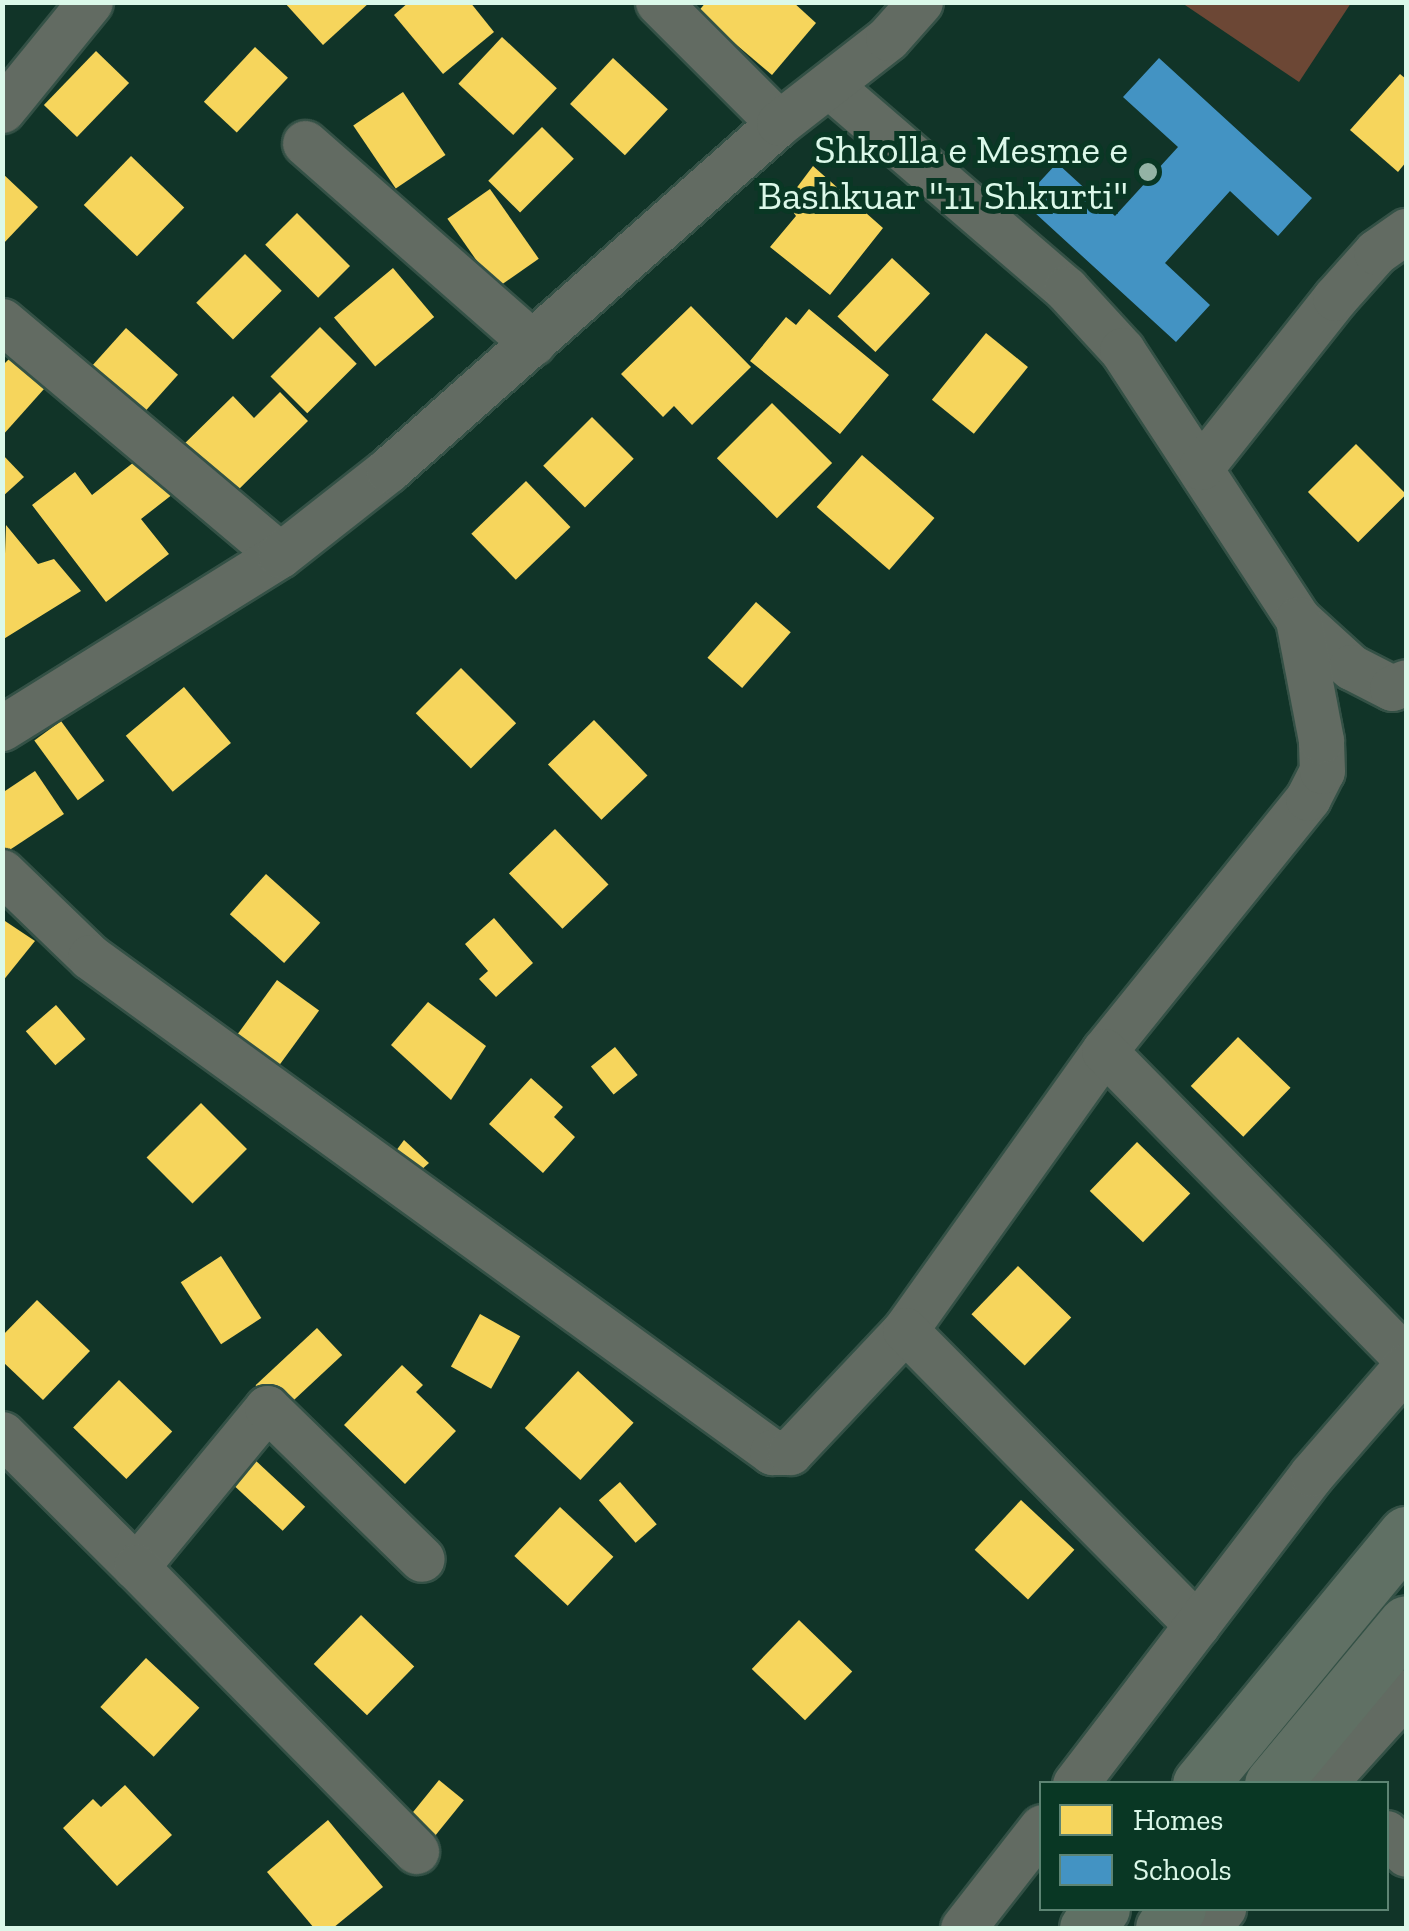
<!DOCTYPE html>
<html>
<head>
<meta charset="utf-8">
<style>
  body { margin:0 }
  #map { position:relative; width:1409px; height:1931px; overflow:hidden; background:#113428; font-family:"Zilla Slab",serif }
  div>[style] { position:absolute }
  .green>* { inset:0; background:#6c4735 }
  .homes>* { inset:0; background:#f6d55c; transform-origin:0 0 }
  .schools>* { inset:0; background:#4393c3 }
  .roads { filter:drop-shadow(2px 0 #345146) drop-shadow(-2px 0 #345146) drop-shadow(0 2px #345146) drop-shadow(0 -2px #345146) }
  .minor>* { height:45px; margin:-22.5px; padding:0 22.5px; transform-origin:22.5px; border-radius:22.5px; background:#626b62 }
  .highway>* { height:55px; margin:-27.5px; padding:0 27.5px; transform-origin:27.5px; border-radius:27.5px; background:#607064 }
  .dots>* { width:28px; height:28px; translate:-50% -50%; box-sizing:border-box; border:5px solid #093724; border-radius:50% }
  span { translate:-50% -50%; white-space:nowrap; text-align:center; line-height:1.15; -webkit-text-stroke:10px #093724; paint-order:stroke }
  .poi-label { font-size:40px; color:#dbf8e9 }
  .right { translate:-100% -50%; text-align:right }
  .frame { position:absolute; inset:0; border:5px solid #dbf8e9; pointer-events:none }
  .legend { position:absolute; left:1039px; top:1781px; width:350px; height:130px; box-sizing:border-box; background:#093724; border:2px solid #5d8473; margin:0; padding:12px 18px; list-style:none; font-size:30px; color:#dbf8e9 }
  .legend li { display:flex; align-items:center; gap:20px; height:50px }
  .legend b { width:50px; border:2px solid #5d8473 }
</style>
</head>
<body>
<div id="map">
  <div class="green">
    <div style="clip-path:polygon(1182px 3px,1351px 3px,1299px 82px)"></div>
  </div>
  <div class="homes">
    <div style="clip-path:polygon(284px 2px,370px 2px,323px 45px)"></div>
    <div style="clip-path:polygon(409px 2px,470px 2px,494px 32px,443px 74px,394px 15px)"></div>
    <div style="clip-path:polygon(706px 2px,793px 2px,816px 23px,772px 75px,698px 12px)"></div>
    <div style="left:502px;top:37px;width:75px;height:64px;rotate:43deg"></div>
    <div style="left:255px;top:47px;width:45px;height:75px;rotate:43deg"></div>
    <div style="left:96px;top:51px;width:46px;height:75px;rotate:44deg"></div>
    <div style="left:613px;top:58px;width:75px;height:63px;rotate:43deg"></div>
    <div style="clip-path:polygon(1400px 74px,1406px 79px,1406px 162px,1398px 172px,1350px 130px)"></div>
    <div style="left:403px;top:92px;width:76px;height:60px;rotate:56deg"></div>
    <div style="left:542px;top:127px;width:45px;height:76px;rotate:45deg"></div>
    <div style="left:131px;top:156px;width:74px;height:68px;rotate:44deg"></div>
    <div style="clip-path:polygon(813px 166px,883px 228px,830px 295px,770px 247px,796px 216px,786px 202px)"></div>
    <div style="clip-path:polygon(2px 173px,38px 207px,2px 245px)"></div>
    <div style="left:490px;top:189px;width:85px;height:52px;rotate:55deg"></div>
    <div style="left:297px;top:213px;width:75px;height:45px;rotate:45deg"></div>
    <div style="left:245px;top:254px;width:52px;height:69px;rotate:45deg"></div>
    <div style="left:892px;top:258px;width:52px;height:80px;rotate:43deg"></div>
    <div style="left:393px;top:268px;width:64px;height:77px;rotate:50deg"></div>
    <div style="clip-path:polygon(691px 306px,751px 367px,692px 425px,674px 406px,663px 417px,621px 374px)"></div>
    <div style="clip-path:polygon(809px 309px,889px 375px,840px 434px,750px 361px,786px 317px,796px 325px)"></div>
    <div style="left:320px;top:327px;width:52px;height:70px;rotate:45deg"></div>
    <div style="left:126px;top:328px;width:70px;height:51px;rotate:42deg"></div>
    <div style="left:986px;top:333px;width:54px;height:86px;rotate:39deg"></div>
    <div style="clip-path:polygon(10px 358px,44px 389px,2px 436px,2px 366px)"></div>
    <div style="clip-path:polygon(280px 392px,308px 421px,228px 500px,179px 449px,233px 396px,254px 418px)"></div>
    <div style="left:772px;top:403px;width:85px;height:78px;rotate:45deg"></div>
    <div style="left:592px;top:417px;width:59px;height:69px;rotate:45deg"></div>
    <div style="left:1356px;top:444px;width:71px;height:68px;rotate:45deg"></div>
    <div style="clip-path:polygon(2px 454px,24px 477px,2px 497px)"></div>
    <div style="clip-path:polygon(143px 455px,173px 494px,141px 519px,169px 554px,106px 602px,32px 505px,75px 472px,92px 495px)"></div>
    <div style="left:862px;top:455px;width:96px;height:69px;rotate:41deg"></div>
    <div style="left:526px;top:481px;width:64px;height:76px;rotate:46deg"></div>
    <div style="clip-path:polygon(6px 525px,38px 564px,54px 559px,81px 591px,2px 640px)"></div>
    <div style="left:756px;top:602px;width:46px;height:74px;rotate:41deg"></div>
    <div style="left:461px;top:668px;width:78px;height:64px;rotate:45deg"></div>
    <div style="left:184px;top:687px;width:73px;height:76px;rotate:50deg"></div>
    <div style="left:594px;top:720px;width:77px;height:64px;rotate:46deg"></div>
    <div style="left:61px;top:721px;width:74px;height:33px;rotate:54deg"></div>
    <div style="clip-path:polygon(35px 771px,64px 814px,2px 855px,2px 793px)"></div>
    <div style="left:555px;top:829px;width:77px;height:64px;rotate:46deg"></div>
    <div style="left:266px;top:874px;width:73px;height:54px;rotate:42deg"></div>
    <div style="clip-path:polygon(494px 918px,533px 963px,496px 997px,479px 979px,488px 971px,465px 944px)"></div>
    <div style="clip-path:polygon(2px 919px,35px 941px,2px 982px)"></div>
    <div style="left:277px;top:980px;width:52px;height:73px;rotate:36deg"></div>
    <div style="clip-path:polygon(428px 1002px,486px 1046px,451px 1100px,391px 1045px)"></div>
    <div style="left:56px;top:1005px;width:45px;height:40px;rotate:49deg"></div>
    <div style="left:1238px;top:1037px;width:73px;height:68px;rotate:44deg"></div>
    <div style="left:615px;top:1047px;width:36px;height:31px;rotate:51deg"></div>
    <div style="clip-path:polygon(531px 1078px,563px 1107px,554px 1117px,575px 1137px,543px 1173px,489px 1124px)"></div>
    <div style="left:201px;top:1103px;width:65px;height:77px;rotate:45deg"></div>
    <div style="clip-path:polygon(404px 1140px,429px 1163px,411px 1179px,390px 1159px)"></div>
    <div style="left:1137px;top:1142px;width:74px;height:68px;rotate:44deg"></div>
    <div style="left:221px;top:1256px;width:74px;height:48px;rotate:57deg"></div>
    <div style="left:1018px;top:1266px;width:74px;height:67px;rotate:44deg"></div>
    <div style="clip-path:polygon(37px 1300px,90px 1351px,43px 1400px,2px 1361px,2px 1336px)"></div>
    <div style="left:480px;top:1314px;width:46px;height:60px;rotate:29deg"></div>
    <div style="left:317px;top:1328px;width:37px;height:84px;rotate:47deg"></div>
    <div style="clip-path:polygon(402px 1365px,423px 1385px,416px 1392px,456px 1431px,405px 1484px,344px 1425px)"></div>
    <div style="left:578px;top:1371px;width:76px;height:78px;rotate:43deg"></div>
    <div style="left:119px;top:1380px;width:74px;height:66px;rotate:44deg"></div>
    <div style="left:254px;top:1459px;width:70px;height:33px;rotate:43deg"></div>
    <div style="left:620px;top:1482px;width:56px;height:28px;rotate:49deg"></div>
    <div style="left:1021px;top:1500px;width:73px;height:68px;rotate:43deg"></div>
    <div style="left:560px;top:1507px;width:73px;height:67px;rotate:43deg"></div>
    <div style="left:361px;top:1615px;width:74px;height:68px;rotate:44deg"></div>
    <div style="left:799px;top:1620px;width:74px;height:68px;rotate:44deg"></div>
    <div style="left:146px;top:1658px;width:73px;height:67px;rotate:43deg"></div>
    <div style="left:439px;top:1780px;width:32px;height:46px;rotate:39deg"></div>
    <div style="clip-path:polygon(125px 1785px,172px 1835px,117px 1886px,63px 1828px,93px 1799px,101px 1807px)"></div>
    <div style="clip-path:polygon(328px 1820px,383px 1887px,333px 1928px,314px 1928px,267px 1872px)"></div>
  </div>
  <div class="schools">
    <div style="clip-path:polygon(1159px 58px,1312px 198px,1278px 236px,1230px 191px,1165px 263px,1210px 305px,1176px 342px,1022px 201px,1057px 163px,1115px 216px,1178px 147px,1123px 97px)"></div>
  </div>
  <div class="roads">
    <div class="minor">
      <div style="left:658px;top:2px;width:171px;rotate:45deg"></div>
      <div style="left:830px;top:86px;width:311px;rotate:40.7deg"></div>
      <div style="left:1066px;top:289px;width:83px;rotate:47.4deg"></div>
      <div style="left:1122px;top:350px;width:321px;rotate:56.8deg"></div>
      <div style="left:1298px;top:619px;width:72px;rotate:42.2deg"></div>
      <div style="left:1351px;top:667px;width:46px;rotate:27.1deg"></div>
      <div style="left:1392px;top:688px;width:15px;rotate:-23deg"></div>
      <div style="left:2px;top:110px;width:139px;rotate:-50.8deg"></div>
      <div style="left:305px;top:143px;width:303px;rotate:41.3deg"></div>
      <div style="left:2px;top:321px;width:363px;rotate:40.1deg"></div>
      <div style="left:1201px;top:467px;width:216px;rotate:-51.6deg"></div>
      <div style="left:1335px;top:298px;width:62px;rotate:-48.3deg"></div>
      <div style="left:1376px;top:252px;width:37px;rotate:-35deg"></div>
      <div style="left:2px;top:728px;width:327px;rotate:-31.9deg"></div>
      <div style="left:280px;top:555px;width:137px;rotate:-38.2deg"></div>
      <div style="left:388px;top:470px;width:523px;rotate:-41.59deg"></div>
      <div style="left:779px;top:123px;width:138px;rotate:-37.9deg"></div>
      <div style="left:888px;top:38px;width:48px;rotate:-48.4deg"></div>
      <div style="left:2px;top:872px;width:122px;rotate:44deg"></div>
      <div style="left:90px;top:957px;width:843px;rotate:35.97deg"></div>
      <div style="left:772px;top:1452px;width:18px"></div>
      <div style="left:790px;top:1452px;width:168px;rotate:-46.7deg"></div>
      <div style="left:905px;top:1330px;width:343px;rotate:-54.5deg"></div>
      <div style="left:1104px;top:1051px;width:325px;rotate:-51.1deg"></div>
      <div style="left:1308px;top:798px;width:30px;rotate:-63deg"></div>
      <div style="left:1322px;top:771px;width:31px;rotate:-92deg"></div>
      <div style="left:1321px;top:740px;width:123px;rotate:-100.8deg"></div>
      <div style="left:1104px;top:1051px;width:431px;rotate:45.5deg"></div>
      <div style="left:905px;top:1330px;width:415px;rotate:45.3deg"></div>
      <div style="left:2px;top:1434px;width:189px;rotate:44.8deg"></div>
      <div style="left:136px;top:1567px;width:206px;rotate:-50.5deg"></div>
      <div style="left:267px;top:1408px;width:216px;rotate:44.3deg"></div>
      <div style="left:136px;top:1567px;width:399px;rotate:45.4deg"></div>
      <div style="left:1075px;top:1784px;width:390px;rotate:-52.6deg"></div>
      <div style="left:1312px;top:1474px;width:143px;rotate:-49deg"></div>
      <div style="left:1323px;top:1784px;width:124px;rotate:-47.9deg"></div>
      <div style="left:1386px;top:1833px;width:29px;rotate:46deg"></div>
      <div style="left:963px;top:1928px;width:128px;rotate:-52deg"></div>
      <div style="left:1207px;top:1928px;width:26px;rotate:-51deg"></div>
    </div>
    <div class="highway">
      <div style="left:1200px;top:1784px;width:324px;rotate:-50.5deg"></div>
      <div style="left:1272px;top:1784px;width:209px;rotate:-50.2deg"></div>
      <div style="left:1087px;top:1928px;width:25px;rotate:-53deg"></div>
      <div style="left:1163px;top:1928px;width:25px;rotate:-53deg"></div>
    </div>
  </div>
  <div class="dots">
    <div style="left:1148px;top:172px;background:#94b3a5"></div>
  </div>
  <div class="poi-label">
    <span class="right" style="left:1128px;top:172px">Shkolla e Mesme e<br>Bashkuar "11 Shkurti"</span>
  </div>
  <div class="frame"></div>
  <ul class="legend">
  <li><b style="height:28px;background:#f6d55c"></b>Homes</li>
  <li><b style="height:28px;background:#4393c3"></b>Schools</li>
  </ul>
</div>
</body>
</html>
